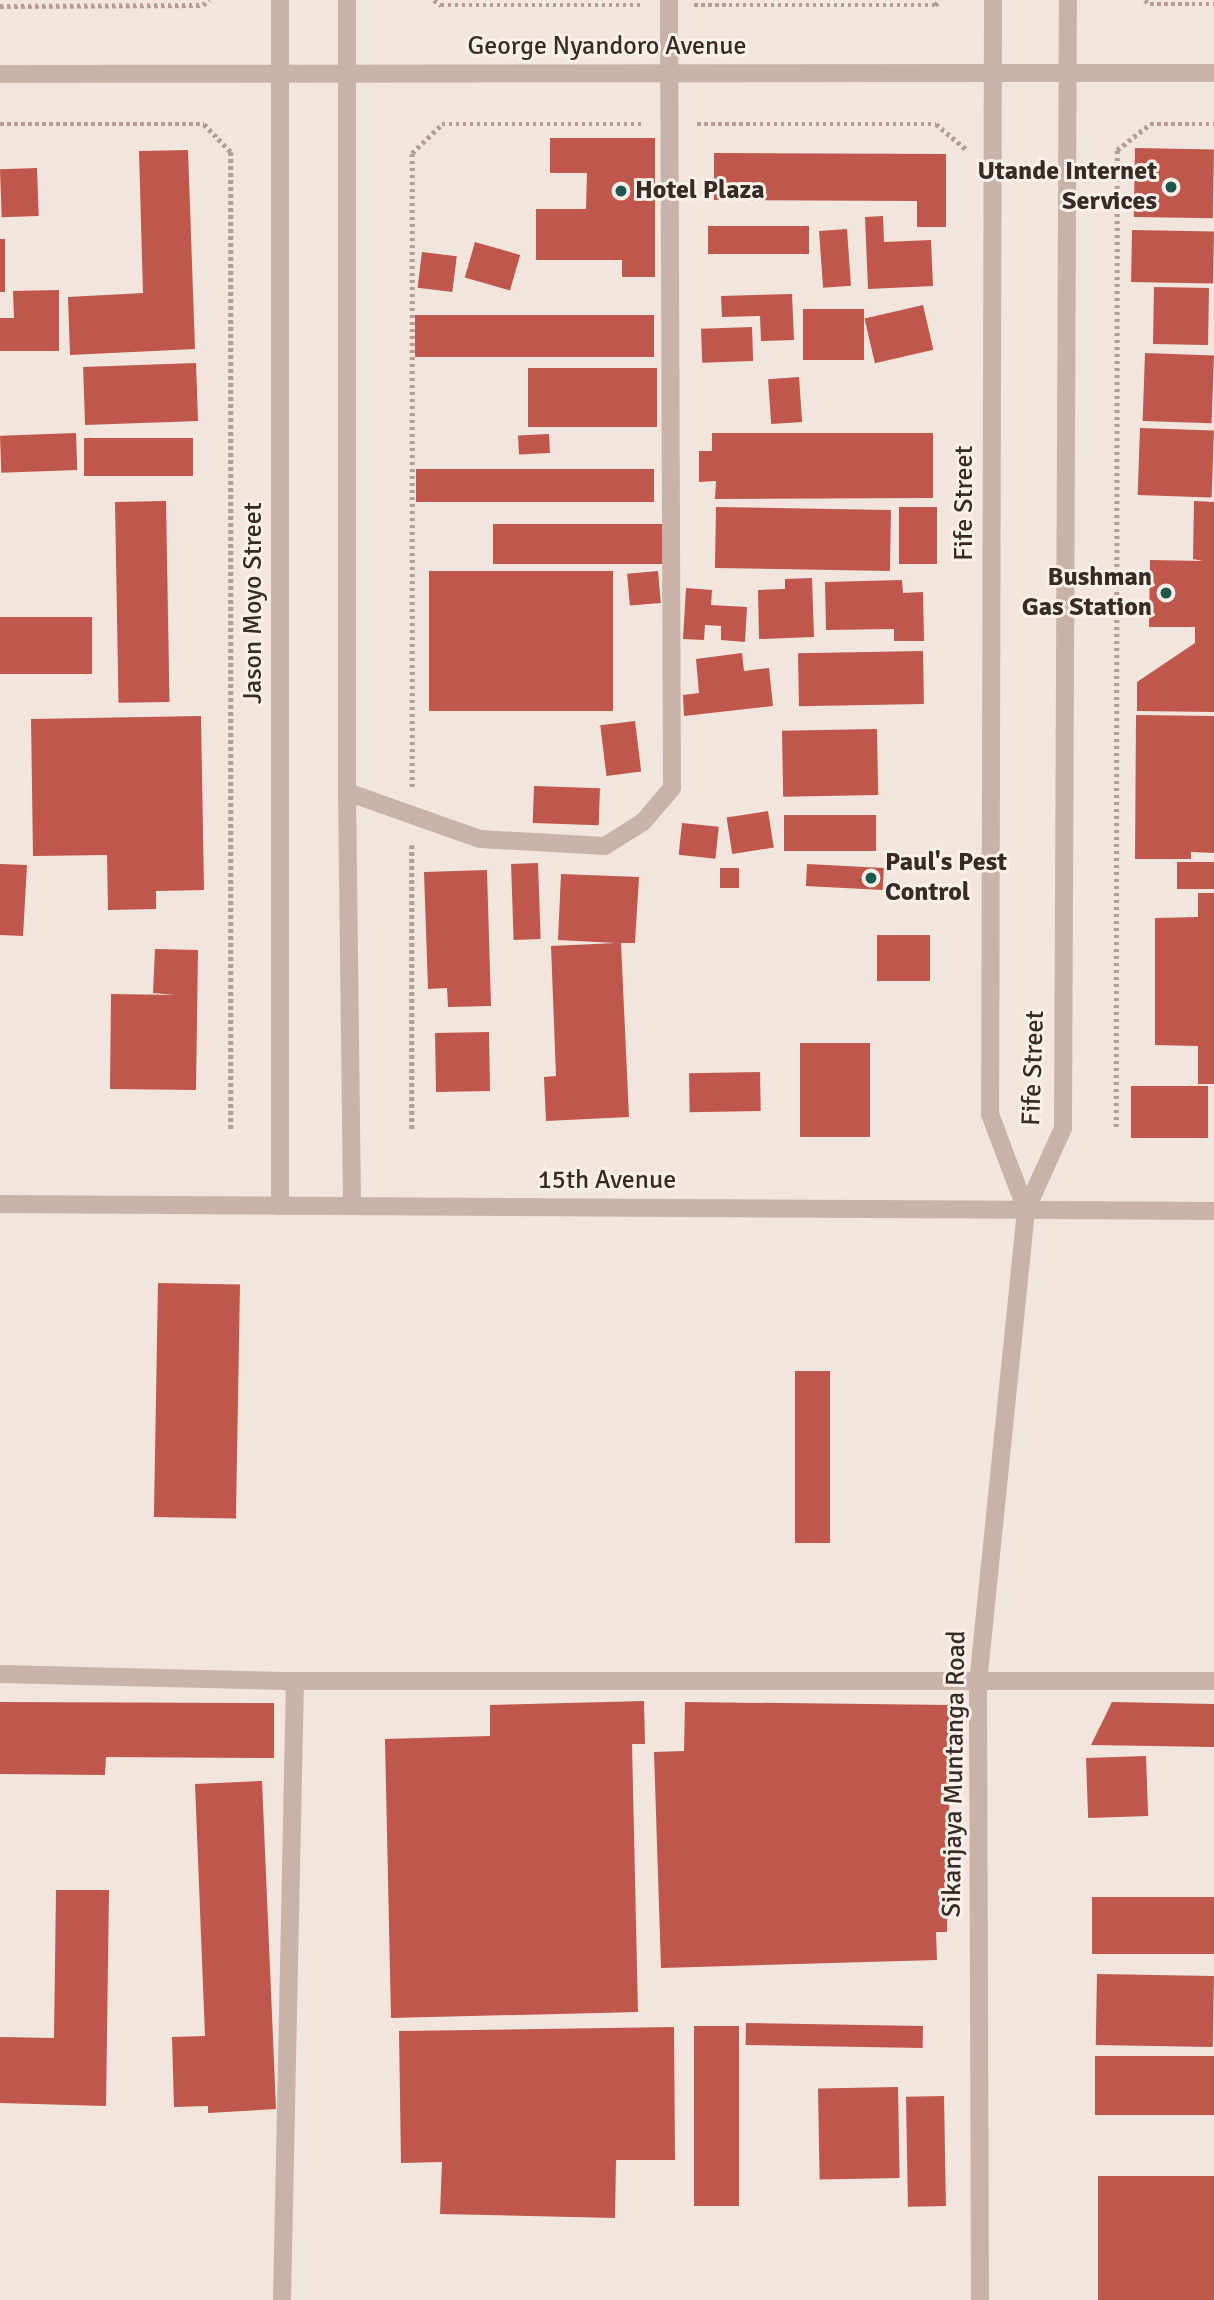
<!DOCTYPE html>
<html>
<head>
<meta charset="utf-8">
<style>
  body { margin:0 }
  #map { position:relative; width:1214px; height:2300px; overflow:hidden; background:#f1e5dd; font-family:Signika,sans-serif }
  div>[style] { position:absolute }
  .building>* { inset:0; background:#c0574c; transform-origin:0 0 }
  .path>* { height:4.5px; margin-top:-2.25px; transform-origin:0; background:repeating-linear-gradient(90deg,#b59d94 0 3.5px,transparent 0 7px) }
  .minor>* { height:18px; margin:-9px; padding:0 9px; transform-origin:9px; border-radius:9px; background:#c9b3a9 }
  .dots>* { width:19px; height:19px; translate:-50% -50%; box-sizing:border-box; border:4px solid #f9f0e9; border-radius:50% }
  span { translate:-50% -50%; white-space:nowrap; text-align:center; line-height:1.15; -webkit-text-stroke:6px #f9f0e9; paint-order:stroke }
  .street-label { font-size:26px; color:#362b29 }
  .poi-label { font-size:26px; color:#362b29; font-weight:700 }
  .right { translate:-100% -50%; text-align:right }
  .left { translate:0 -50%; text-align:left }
</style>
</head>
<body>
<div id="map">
  <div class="building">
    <div style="clip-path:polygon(550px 138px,655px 138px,655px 277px,622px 277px,622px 260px,536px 260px,536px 209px,586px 209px,587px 173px,550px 173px)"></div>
    <div style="left:1135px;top:148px;width:79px;height:69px;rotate:1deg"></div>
    <div style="clip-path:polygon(188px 150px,195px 349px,70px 355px,68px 297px,143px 293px,139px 151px)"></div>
    <div style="clip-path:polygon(714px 153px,946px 154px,946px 227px,917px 227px,917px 201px,714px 200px)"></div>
    <div style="left:37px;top:168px;width:48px;height:37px;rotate:88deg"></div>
    <div style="clip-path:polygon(883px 216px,884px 242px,931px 240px,933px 286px,868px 289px,865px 217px)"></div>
    <div style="left:708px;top:226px;width:101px;height:28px"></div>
    <div style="left:847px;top:229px;width:57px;height:28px;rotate:86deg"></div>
    <div style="left:1132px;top:230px;width:82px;height:52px;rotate:1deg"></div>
    <div style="left:0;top:239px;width:5px;height:53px"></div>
    <div style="left:475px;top:242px;width:47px;height:37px;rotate:16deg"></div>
    <div style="left:422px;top:252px;width:35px;height:36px;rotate:7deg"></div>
    <div style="left:1154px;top:287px;width:55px;height:57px;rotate:1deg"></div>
    <div style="clip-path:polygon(59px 290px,59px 351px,0 351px,0 318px,14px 318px,13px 291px)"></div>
    <div style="clip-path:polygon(792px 294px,794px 340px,761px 341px,760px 316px,722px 317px,721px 296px)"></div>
    <div style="left:923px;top:305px;width:46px;height:60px;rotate:77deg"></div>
    <div style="left:803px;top:309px;width:61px;height:51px"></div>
    <div style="left:654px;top:315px;width:42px;height:239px;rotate:90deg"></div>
    <div style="left:752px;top:327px;width:34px;height:51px;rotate:88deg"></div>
    <div style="left:1145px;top:353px;width:69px;height:68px;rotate:2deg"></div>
    <div style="left:196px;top:363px;width:58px;height:113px;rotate:88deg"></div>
    <div style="left:528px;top:368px;width:129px;height:59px"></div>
    <div style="left:799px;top:377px;width:45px;height:31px;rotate:86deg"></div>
    <div style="left:1140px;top:428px;width:74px;height:67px;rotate:2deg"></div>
    <div style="left:76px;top:433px;width:37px;height:76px;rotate:88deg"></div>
    <div style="clip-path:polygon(712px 433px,933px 433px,933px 498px,715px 499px,716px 481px,699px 482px,699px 451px,712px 451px)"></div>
    <div style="left:549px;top:434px;width:19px;height:31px;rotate:87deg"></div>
    <div style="left:193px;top:438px;width:38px;height:109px;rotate:90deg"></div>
    <div style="left:416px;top:469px;width:238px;height:33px"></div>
    <div style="left:166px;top:501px;width:201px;height:51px;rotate:89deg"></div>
    <div style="clip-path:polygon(1194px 501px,1214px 502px,1214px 712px,1137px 711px,1137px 682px,1195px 643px,1195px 627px,1149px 627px,1150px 560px,1203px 561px,1193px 559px)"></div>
    <div style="left:716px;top:507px;width:175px;height:61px;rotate:1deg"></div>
    <div style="left:937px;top:507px;width:57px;height:38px;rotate:90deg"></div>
    <div style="left:663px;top:524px;width:40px;height:170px;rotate:90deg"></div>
    <div style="left:613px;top:571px;width:140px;height:184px;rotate:90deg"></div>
    <div style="left:658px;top:571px;width:32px;height:31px;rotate:85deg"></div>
    <div style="clip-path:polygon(812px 578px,814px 637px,759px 639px,758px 590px,785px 589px,785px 579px)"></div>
    <div style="clip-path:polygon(902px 580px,903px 593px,923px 592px,924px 641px,894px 641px,894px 629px,826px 630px,825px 582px)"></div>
    <div style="clip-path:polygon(686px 588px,712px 590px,711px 605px,747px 607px,745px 642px,721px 640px,721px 626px,705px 625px,704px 640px,683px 639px)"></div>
    <div style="left:0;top:617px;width:92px;height:57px"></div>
    <div style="left:923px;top:651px;width:53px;height:125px;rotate:89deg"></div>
    <div style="clip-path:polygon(742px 653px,744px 671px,769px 668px,773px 706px,684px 716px,683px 695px,699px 693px,696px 659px)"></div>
    <div style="clip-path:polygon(1136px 715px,1214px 716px,1214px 853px,1191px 852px,1191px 859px,1135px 859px)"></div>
    <div style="clip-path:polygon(201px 716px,204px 890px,156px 891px,156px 909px,108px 910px,107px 855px,33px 856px,31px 719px)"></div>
    <div style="left:635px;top:721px;width:51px;height:35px;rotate:83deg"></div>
    <div style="left:877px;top:729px;width:66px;height:95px;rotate:89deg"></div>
    <div style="left:534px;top:786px;width:66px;height:37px;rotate:2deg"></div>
    <div style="left:768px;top:811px;width:37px;height:42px;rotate:81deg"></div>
    <div style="left:784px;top:815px;width:92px;height:36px"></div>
    <div style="left:682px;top:823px;width:37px;height:32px;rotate:6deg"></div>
    <div style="left:1177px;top:862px;width:37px;height:27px"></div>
    <div style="left:538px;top:863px;width:76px;height:27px;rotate:88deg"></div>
    <div style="clip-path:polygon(0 864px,27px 865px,23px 936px,0 935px)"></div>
    <div style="left:807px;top:864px;width:77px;height:22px;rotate:3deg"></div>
    <div style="left:720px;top:868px;width:19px;height:20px"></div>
    <div style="clip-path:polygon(487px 870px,491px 1006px,448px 1007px,447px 988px,428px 989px,424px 872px)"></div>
    <div style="clip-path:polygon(561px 874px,639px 877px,635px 943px,621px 943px,629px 1117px,546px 1121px,544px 1077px,556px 1076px,551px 946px,616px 943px,558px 940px)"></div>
    <div style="clip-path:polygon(1198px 893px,1214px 893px,1214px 1084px,1198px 1084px,1198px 1046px,1155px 1045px,1155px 918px,1198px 917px)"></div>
    <div style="left:930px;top:935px;width:46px;height:53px;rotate:90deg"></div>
    <div style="clip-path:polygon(155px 949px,198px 950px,196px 1090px,110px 1089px,111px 994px,175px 995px,153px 993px)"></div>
    <div style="left:489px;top:1032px;width:59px;height:54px;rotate:89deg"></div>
    <div style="left:870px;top:1043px;width:94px;height:70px;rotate:90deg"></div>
    <div style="left:760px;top:1072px;width:39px;height:71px;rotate:89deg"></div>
    <div style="left:1131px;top:1086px;width:77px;height:52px"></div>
    <div style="left:158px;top:1283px;width:82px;height:234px;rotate:1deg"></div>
    <div style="left:795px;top:1371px;width:35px;height:172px"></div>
    <div style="clip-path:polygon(644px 1701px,645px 1744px,632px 1744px,638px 2012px,391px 2018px,385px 1739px,490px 1736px,490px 1705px)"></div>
    <div style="clip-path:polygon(0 1702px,274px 1703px,274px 1758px,106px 1757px,105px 1775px,0 1774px)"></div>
    <div style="clip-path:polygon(685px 1702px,951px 1705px,947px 1932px,936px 1932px,937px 1960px,661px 1968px,654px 1752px,684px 1751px)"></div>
    <div style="clip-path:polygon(1112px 1702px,1214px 1704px,1214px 1747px,1091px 1745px)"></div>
    <div style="left:1146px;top:1756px;width:60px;height:60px;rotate:88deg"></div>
    <div style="clip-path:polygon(262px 1781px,276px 2109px,208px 2113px,208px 2106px,174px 2107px,172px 2037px,205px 2036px,195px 1784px)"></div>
    <div style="clip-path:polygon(56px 1890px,109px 1890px,106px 2106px,0 2103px,0 2037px,54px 2038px)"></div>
    <div style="left:1092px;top:1897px;width:122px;height:57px"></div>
    <div style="left:1097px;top:1974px;width:117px;height:71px;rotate:1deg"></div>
    <div style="left:746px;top:2023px;width:177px;height:22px;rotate:1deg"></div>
    <div style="left:694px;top:2026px;width:45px;height:180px"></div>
    <div style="clip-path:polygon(674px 2027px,675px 2160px,616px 2160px,615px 2218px,440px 2214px,442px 2162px,401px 2163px,399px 2031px)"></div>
    <div style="left:1095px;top:2056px;width:119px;height:59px"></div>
    <div style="left:898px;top:2087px;width:91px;height:80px;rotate:89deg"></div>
    <div style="left:944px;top:2096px;width:110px;height:38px;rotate:89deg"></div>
    <div style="left:1098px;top:2176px;width:116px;height:124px"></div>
  </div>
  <div class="path">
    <div style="left:434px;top:0;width:9px;rotate:36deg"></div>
    <div style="left:441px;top:5px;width:203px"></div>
    <div style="left:1145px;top:0;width:6px;rotate:39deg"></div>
    <div style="left:1150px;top:4px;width:64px"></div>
    <div style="left:694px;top:5px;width:241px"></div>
    <div style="left:935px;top:5px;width:7px;rotate:-45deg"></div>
    <div style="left:0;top:6px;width:203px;rotate:-0.3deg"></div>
    <div style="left:203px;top:5px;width:8px;rotate:-40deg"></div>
    <div style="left:0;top:124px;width:204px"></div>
    <div style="left:204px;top:124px;width:39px;rotate:46deg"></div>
    <div style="left:231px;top:152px;width:977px;rotate:90deg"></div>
    <div style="left:697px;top:124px;width:239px"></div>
    <div style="left:936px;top:124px;width:39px;rotate:40deg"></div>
    <div style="left:412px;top:787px;width:634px;rotate:-90deg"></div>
    <div style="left:412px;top:153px;width:42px;rotate:-44deg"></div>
    <div style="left:442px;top:124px;width:201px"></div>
    <div style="left:412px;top:845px;width:286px;rotate:90deg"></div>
    <div style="left:1116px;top:1127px;width:977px;rotate:-89.94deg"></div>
    <div style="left:1117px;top:150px;width:42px;rotate:-38.2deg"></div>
    <div style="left:1150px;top:124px;width:64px"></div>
  </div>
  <div class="minor">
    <div style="left:347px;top:0;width:792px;rotate:90deg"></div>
    <div style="left:347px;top:792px;width:414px;rotate:89.3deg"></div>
    <div style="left:993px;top:0;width:1114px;rotate:90.15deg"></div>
    <div style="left:990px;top:1114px;width:103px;rotate:69.4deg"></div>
    <div style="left:0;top:74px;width:1214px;rotate:-0.05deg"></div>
    <div style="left:347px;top:792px;width:141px;rotate:19.5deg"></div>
    <div style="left:480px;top:839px;width:125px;rotate:3.2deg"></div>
    <div style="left:605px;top:846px;width:45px;rotate:-32.3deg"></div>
    <div style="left:643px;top:822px;width:45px;rotate:-49.5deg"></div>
    <div style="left:672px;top:788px;width:788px;rotate:-90.22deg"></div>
    <div style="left:0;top:1204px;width:1214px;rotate:0.33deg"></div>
    <div style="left:280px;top:1206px;width:1206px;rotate:-90deg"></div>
    <div style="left:0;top:1674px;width:295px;rotate:1.4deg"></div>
    <div style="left:295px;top:1681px;width:919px"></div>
    <div style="left:282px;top:2300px;width:619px;rotate:-88.8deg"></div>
    <div style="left:980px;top:2300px;width:617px;rotate:-90.19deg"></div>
    <div style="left:978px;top:1683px;width:475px;rotate:-84.2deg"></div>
    <div style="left:1026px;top:1210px;width:90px;rotate:-65.7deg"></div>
    <div style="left:1063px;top:1128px;width:1128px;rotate:-89.75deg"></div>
  </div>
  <div class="dots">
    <div style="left:1171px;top:187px;background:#205652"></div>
    <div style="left:621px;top:191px;background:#205652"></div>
    <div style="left:1166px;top:593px;background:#205652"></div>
    <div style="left:871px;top:878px;background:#205652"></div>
  </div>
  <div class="street-label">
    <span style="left:607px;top:47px">George Nyandoro Avenue</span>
    <span style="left:965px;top:503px;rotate:-90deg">Fife Street</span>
    <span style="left:254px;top:603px;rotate:-90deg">Jason Moyo Street</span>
    <span style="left:1034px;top:1068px;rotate:-88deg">Fife Street</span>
    <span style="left:607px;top:1181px">15th Avenue</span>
    <span style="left:955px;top:1774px;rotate:-89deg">Sikanjaya Muntanga Road</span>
  </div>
  <div class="poi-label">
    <span class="right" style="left:1157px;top:187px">Utande Internet<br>Services</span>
    <span class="left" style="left:635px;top:191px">Hotel Plaza</span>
    <span class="right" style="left:1152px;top:593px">Bushman<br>Gas Station</span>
    <span class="left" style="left:885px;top:878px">Paul's Pest<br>Control</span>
  </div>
</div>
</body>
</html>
